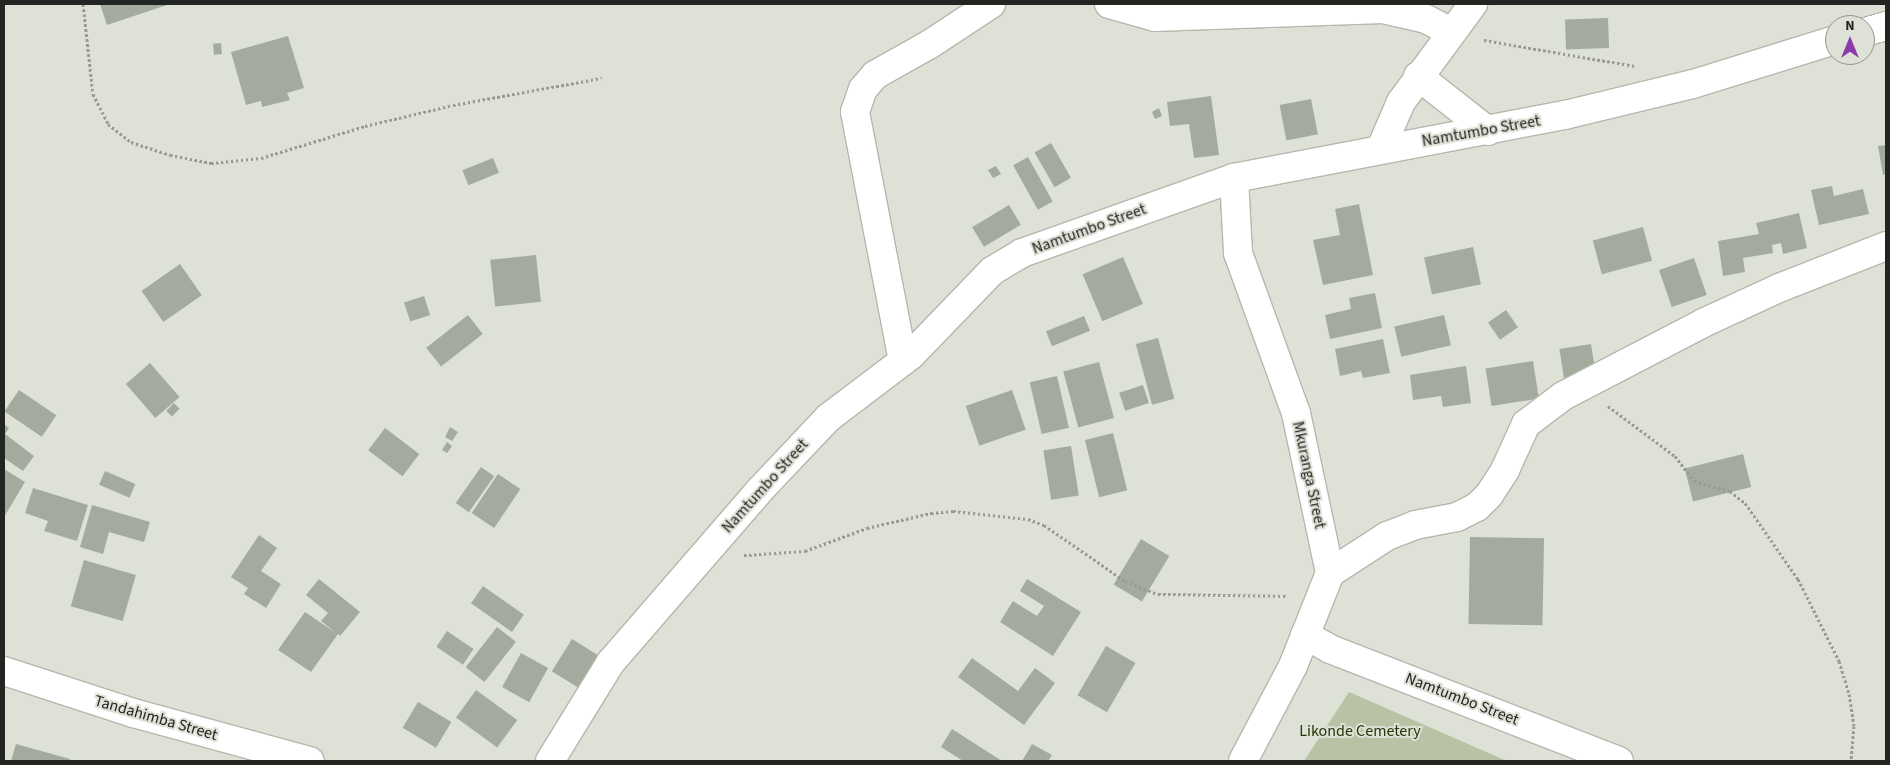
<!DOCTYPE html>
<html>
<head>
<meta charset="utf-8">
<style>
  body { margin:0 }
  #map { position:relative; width:1890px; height:765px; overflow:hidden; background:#dde1d6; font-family:"Source Sans 3",sans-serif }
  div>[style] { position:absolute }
  .green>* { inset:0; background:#b8c3a5 }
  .building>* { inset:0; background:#a5aa9f; transform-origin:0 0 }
  .path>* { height:3px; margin-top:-1.5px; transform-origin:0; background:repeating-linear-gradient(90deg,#989b92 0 2.5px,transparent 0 5px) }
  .roads { filter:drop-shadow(1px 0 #b4b8ad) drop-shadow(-1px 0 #b4b8ad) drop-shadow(0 1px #b4b8ad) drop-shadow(0 -1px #b4b8ad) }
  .street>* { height:28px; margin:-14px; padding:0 14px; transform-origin:14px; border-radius:14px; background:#fff }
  span { translate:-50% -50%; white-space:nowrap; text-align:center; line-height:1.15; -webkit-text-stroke:4px #dde1d6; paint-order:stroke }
  .street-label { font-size:16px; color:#232521 }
  .park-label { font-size:16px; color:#293608 }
  .frame { position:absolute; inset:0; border:5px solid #232521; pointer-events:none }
  .north { position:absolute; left:1825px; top:15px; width:50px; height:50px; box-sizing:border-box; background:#dde1d6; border:1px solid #93968e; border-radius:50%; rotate:0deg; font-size:14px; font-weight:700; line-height:20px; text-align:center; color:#232521 }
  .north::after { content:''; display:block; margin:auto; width:18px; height:22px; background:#8c3baa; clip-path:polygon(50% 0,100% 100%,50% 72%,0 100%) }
</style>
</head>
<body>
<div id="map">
  <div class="green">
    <div style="clip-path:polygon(1349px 692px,1507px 761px,1304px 761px)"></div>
  </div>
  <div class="building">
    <div style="clip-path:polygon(100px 4px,170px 4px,107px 25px)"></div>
    <div style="left:1608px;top:18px;width:30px;height:43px;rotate:88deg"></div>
    <div style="clip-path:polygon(288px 36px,304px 88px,287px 93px,290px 100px,262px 107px,261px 101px,246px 105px,231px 52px)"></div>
    <div style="left:221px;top:43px;width:11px;height:8px;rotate:85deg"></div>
    <div style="clip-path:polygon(1211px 96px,1219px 155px,1194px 158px,1189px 124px,1170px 126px,1167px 102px)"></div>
    <div style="left:1311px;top:99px;width:36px;height:32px;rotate:79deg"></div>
    <div style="clip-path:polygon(1159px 108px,1162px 116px,1155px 119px,1152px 112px)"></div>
    <div style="left:1051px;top:143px;width:40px;height:19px;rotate:60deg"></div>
    <div style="clip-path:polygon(1886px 145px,1886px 174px,1883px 175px,1878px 146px)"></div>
    <div style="left:1028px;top:157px;width:51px;height:17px;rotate:61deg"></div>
    <div style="left:493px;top:158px;width:16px;height:33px;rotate:68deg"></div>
    <div style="clip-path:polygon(996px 166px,1001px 174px,993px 178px,988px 170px)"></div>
    <div style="clip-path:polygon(1832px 186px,1834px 196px,1863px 189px,1869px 214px,1819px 225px,1811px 190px)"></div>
    <div style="clip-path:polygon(1359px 204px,1373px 275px,1323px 285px,1313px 240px,1340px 235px,1335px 209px)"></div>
    <div style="left:1009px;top:205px;width:23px;height:43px;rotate:59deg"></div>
    <div style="clip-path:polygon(1799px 213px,1807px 248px,1783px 254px,1781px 243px,1772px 245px,1773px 253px,1743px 258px,1745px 272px,1723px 276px,1718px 241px,1759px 234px,1756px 223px)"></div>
    <div style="left:1643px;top:227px;width:35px;height:52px;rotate:75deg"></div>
    <div style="left:1473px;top:247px;width:38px;height:50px;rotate:78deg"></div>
    <div style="left:536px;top:255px;width:47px;height:46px;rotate:84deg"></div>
    <div style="left:1123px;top:257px;width:51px;height:44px;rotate:67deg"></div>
    <div style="left:1694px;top:258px;width:39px;height:37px;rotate:71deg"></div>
    <div style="left:180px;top:264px;width:38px;height:47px;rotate:55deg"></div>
    <div style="clip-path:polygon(1375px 293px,1382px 328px,1330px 339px,1325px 315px,1351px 309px,1349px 298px)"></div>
    <div style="left:424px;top:296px;width:20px;height:21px;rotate:72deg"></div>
    <div style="left:1506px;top:310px;width:21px;height:22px;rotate:55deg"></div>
    <div style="left:468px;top:315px;width:24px;height:53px;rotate:52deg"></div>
    <div style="left:1444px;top:315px;width:31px;height:51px;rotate:77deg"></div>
    <div style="left:1084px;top:316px;width:16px;height:41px;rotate:68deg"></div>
    <div style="left:1158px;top:338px;width:63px;height:23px;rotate:75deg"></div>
    <div style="clip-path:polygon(1383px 339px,1390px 373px,1363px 378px,1361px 371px,1340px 376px,1335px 349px)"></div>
    <div style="left:1591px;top:344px;width:39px;height:32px;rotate:81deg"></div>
    <div style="left:1533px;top:361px;width:38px;height:48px;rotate:81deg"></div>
    <div style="left:1099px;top:362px;width:58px;height:37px;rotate:75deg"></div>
    <div style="left:150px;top:363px;width:45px;height:32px;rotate:49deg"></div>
    <div style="clip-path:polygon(1466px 366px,1471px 403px,1443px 407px,1441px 396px,1413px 400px,1410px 375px)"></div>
    <div style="left:1057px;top:376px;width:53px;height:28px;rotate:77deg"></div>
    <div style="left:1143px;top:385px;width:19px;height:25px;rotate:72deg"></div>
    <div style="left:19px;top:390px;width:45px;height:26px;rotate:34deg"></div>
    <div style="left:1012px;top:390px;width:42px;height:49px;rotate:71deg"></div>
    <div style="left:174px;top:403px;width:8px;height:11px;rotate:45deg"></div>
    <div style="clip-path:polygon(4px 424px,9px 428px,5px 434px,34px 456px,23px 471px,4px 458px)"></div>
    <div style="clip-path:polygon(450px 427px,458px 432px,452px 441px,445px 437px)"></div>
    <div style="left:385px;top:428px;width:43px;height:28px;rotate:37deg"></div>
    <div style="left:1113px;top:433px;width:59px;height:29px;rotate:76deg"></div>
    <div style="clip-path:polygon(447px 442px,452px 446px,447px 453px,442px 450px)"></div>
    <div style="left:1071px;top:446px;width:50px;height:28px;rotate:81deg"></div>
    <div style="left:1743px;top:454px;width:34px;height:60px;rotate:76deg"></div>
    <div style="left:481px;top:467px;width:16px;height:44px;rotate:35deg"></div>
    <div style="clip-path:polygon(4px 469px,25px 482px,4px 517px)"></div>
    <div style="left:105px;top:471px;width:33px;height:15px;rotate:23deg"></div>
    <div style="left:498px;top:474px;width:27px;height:47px;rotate:34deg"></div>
    <div style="clip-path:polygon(33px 488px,88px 505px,77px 541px,44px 531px,48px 521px,25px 513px)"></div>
    <div style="clip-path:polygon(92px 505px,150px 522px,144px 542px,109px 532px,103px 554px,80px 547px)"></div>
    <div style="clip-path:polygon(259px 535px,277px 548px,261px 571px,281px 584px,266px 608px,244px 594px,248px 588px,231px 577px)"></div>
    <div style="left:1470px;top:537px;width:74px;height:87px;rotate:1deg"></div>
    <div style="left:1141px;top:539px;width:33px;height:53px;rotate:31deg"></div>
    <div style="left:84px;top:560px;width:54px;height:48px;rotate:16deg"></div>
    <div style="clip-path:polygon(319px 579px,360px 612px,340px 636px,338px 634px,311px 672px,278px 650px,305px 612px,336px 633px,321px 621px,328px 613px,306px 595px)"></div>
    <div style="clip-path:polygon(1027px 579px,1081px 612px,1053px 656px,1000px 622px,1013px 601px,1037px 616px,1044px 606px,1020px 591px)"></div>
    <div style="left:483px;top:586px;width:50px;height:21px;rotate:35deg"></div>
    <div style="left:497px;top:627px;width:24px;height:51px;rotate:38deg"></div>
    <div style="left:447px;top:631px;width:32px;height:19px;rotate:34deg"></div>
    <div style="left:572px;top:639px;width:36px;height:38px;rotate:32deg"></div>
    <div style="left:1106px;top:646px;width:34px;height:57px;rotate:30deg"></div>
    <div style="left:521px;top:653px;width:31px;height:39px;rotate:29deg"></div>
    <div style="clip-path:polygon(972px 658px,1018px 691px,1035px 668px,1055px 683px,1024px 725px,958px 677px)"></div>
    <div style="left:476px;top:690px;width:51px;height:34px;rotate:36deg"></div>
    <div style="left:418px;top:702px;width:39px;height:30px;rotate:31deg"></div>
    <div style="clip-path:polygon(952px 729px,1002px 761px,963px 761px,941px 747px)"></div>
    <div style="clip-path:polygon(16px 744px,70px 759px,70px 761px,11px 761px)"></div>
    <div style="clip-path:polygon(1032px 744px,1052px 755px,1048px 761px,1022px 761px)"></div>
  </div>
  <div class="path">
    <div style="left:83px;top:4px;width:91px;rotate:83.7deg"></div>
    <div style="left:93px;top:94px;width:34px;rotate:63deg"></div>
    <div style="left:108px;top:124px;width:29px;rotate:38deg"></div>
    <div style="left:131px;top:142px;width:41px;rotate:18.4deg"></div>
    <div style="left:170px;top:155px;width:42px;rotate:11deg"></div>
    <div style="left:211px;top:163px;width:50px;rotate:-5.7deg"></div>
    <div style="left:261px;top:158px;width:109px;rotate:-17.1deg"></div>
    <div style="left:365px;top:126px;width:90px;rotate:-13.4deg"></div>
    <div style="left:453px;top:105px;width:151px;rotate:-10.3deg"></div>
    <div style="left:1484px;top:40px;width:153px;rotate:9.8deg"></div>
    <div style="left:1608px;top:406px;width:84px;rotate:36.7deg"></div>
    <div style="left:1675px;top:456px;width:31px;rotate:53deg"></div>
    <div style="left:1694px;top:481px;width:37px;rotate:16deg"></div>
    <div style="left:1730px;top:491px;width:19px;rotate:39deg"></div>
    <div style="left:1745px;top:503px;width:93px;rotate:55.1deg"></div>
    <div style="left:1798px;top:579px;width:92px;rotate:63.4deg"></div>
    <div style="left:1839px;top:661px;width:34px;rotate:73deg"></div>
    <div style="left:1849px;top:694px;width:32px;rotate:81deg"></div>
    <div style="left:1854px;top:726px;width:35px;rotate:95deg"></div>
    <div style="left:744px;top:555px;width:61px;rotate:-3.8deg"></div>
    <div style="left:805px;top:551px;width:66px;rotate:-20.4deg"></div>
    <div style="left:867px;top:528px;width:66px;rotate:-13.2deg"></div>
    <div style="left:931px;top:513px;width:22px;rotate:-5deg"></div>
    <div style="left:953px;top:511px;width:75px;rotate:6.1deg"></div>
    <div style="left:1028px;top:519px;width:17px;rotate:21deg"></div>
    <div style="left:1044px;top:525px;width:98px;rotate:34.7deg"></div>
    <div style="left:1125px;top:581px;width:35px;rotate:22deg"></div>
    <div style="left:1158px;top:594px;width:130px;rotate:0.9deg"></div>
  </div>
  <div class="roads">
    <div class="street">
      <div style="left:1109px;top:4px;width:48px;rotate:15.8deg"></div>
      <div style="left:1155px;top:17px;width:228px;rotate:-2deg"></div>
      <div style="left:1383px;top:9px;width:44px;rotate:13.1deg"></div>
      <div style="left:1426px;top:19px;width:29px;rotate:27deg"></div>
      <div style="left:1865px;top:32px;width:22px;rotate:-16deg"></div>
      <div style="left:1418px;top:76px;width:89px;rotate:38.2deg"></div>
      <div style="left:1381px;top:148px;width:50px;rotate:-66.5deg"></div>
      <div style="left:1401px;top:102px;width:122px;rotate:-53.7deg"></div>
      <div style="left:1234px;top:178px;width:75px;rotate:86.9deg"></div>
      <div style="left:1238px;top:253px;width:170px;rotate:70.1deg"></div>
      <div style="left:1296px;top:413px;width:164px;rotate:78deg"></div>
      <div style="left:1330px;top:573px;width:100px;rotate:111.7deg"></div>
      <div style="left:1293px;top:666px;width:107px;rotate:117.8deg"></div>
      <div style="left:903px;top:361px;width:254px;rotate:-100.9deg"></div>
      <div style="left:855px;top:112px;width:24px;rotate:-71deg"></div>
      <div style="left:863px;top:89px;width:18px;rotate:-49deg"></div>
      <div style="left:875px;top:75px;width:63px;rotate:-29.4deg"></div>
      <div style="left:930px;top:44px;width:73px;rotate:-33.3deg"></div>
      <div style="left:1330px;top:573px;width:68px;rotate:-33deg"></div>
      <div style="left:1387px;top:536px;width:30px;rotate:-21deg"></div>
      <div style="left:1415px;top:525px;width:43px;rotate:-10.8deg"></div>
      <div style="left:1457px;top:517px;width:22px;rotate:-27deg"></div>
      <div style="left:1477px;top:507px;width:17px;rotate:-45deg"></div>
      <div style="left:1489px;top:495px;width:30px;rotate:-57deg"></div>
      <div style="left:1505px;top:470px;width:51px;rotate:-65.5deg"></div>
      <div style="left:1526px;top:424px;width:46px;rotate:-37.1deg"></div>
      <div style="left:1563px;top:396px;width:158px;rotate:-27.5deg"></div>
      <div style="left:1703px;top:323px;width:84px;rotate:-24.7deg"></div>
      <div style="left:1779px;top:288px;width:115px;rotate:-21.4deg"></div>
      <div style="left:1305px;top:635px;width:29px;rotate:29deg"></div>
      <div style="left:1330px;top:649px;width:310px;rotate:21.2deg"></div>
      <div style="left:4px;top:671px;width:136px;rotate:18deg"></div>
      <div style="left:133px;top:713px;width:183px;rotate:15.2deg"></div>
      <div style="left:550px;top:761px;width:116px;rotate:-58.4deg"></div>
      <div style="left:611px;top:662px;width:226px;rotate:-49.1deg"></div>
      <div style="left:759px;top:491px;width:100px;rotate:-46.6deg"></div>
      <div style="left:828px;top:418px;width:104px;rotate:-37.2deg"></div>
      <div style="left:911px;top:355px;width:117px;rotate:-46deg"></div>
      <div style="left:992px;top:271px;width:35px;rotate:-31deg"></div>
      <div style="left:1022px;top:253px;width:225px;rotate:-19.5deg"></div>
      <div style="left:1234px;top:178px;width:337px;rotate:-10.8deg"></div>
      <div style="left:1565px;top:115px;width:132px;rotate:-13.6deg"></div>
      <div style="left:1693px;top:84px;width:149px;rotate:-17.2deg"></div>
    </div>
  </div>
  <div class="street-label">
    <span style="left:1481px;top:131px;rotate:-10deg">Namtumbo Street</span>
    <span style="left:1089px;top:229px;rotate:-20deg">Namtumbo Street</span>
    <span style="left:1309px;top:475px;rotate:78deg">Mkuranga Street</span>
    <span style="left:765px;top:486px;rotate:-48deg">Namtumbo Street</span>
    <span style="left:1462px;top:699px;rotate:21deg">Namtumbo Street</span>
    <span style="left:156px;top:718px;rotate:16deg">Tandahimba Street</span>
  </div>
  <div class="park-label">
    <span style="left:1360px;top:731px">Likonde Cemetery</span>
  </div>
  <div class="frame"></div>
  <div class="north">N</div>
</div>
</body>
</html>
